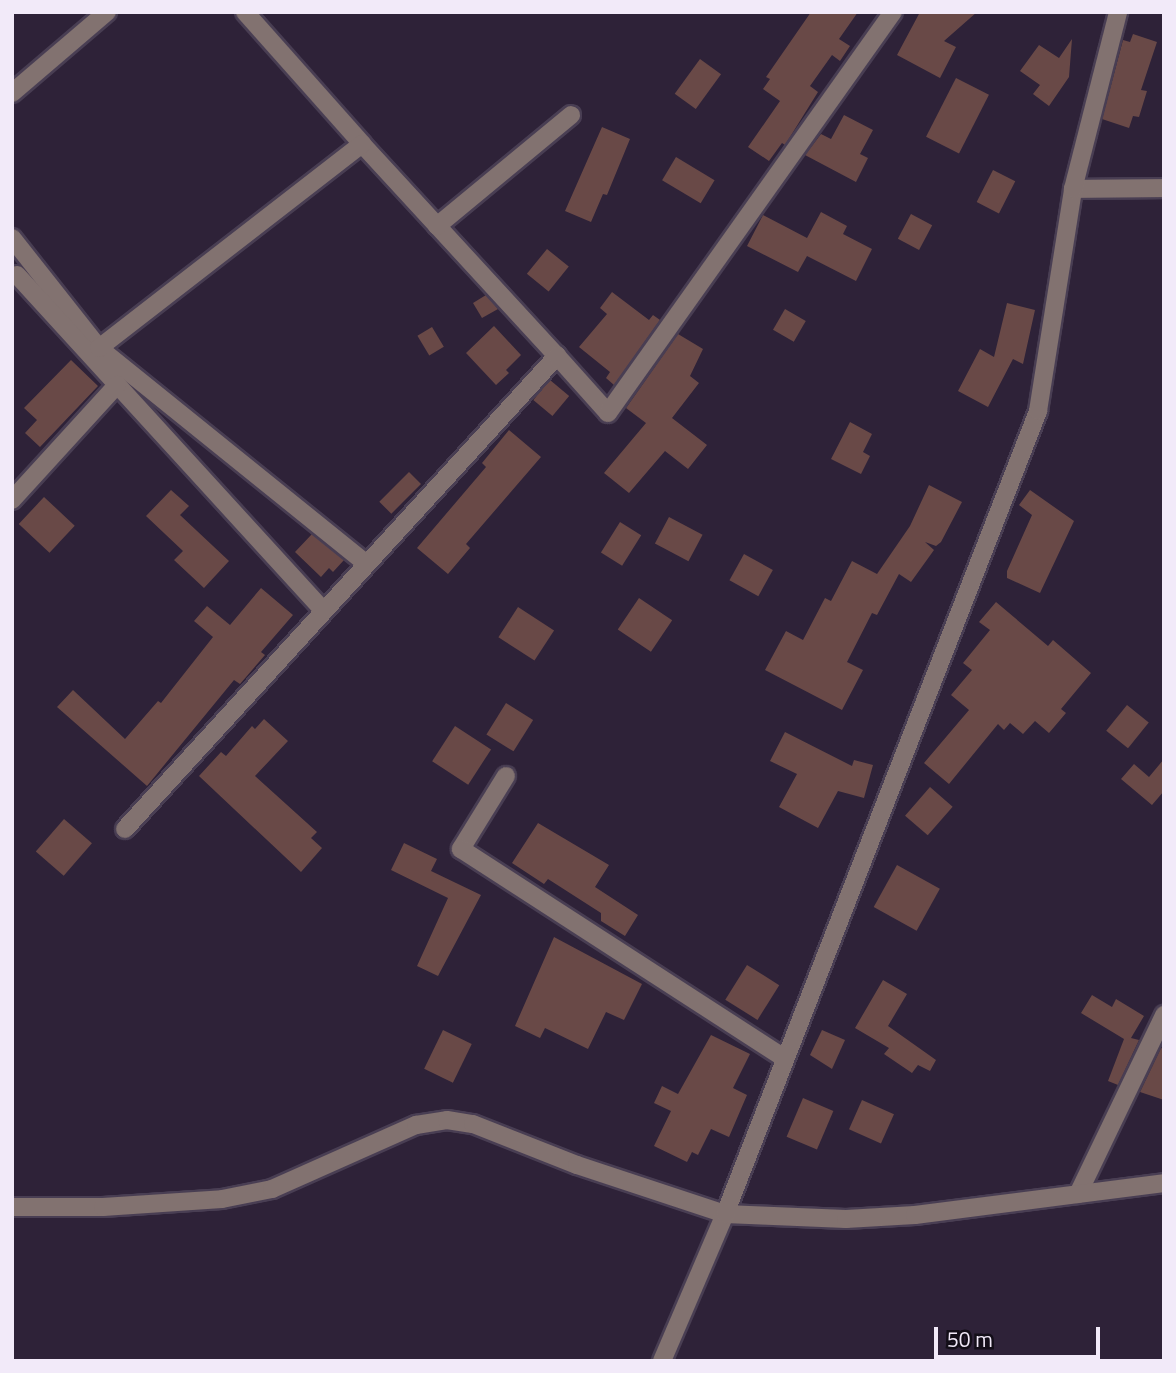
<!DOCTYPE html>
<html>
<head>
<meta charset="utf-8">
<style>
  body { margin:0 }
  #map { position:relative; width:1176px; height:1373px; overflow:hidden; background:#2e2238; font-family:"Titillium Web",sans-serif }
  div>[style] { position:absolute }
  .building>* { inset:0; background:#694947; transform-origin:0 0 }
  .roads { filter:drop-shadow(2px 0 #493e53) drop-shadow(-2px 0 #493e53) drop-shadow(0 2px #493e53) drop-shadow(0 -2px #493e53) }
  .minor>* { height:18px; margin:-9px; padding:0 9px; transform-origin:9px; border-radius:9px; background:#827270 }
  span { translate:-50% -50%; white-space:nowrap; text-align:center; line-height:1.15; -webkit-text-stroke:6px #130e18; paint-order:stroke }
  .frame { position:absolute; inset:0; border:14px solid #f2eaf9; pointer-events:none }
  .scale { position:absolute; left:934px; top:1327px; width:166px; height:32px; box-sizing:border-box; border:4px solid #f2eaf9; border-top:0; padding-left:9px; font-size:21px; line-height:24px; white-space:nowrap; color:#f2eaf9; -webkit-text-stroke:5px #130e18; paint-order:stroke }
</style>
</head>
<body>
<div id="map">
  <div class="building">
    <div style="clip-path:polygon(811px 12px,858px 12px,839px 39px,850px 46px,840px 61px,832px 55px,810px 86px,818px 92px,785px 145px,782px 143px,769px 161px,748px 147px,780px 101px,763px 89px,770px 79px,766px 77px)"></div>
    <div style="clip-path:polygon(920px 12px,977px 12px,944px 41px,956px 47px,940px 78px,897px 55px)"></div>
    <div style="clip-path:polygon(1133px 34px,1157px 42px,1141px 90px,1147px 91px,1139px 117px,1133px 116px,1129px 128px,1102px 119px,1123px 40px,1130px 42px)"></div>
    <div style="clip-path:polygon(1072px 39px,1069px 77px,1049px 106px,1033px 94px,1040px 85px,1020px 71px,1039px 45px,1059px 58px)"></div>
    <div style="left:700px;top:59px;width:26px;height:43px;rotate:36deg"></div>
    <div style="left:956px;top:78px;width:37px;height:66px;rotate:27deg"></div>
    <div style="clip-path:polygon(844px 115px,873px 130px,860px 154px,868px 158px,856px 182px,805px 155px,821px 134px,831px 139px)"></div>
    <div style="clip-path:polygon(602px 127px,630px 139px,607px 195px,603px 194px,591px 222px,565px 211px)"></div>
    <div style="left:676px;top:157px;width:45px;height:27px;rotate:31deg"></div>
    <div style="left:993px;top:170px;width:25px;height:36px;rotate:27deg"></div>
    <div style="clip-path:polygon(821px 212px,847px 226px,843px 234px,872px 249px,856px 281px,807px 256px,798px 272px,747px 246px,763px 215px,807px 238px)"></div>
    <div style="left:911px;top:214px;width:24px;height:28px;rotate:28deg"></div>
    <div style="left:547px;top:249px;width:28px;height:32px;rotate:39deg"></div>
    <div style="clip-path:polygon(612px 292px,649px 320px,653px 315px,660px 320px,614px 385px,606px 378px,610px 372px,579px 347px,607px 314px,600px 308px)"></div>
    <div style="clip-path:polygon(486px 295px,498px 309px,482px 318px,473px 303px)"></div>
    <div style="clip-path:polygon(1007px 303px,1035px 310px,1023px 364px,1013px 359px,988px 407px,958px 391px,980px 349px,994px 357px)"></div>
    <div style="left:785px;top:309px;width:24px;height:24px;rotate:30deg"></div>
    <div style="clip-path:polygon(494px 326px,521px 355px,506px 370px,509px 373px,496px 385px,466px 353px)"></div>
    <div style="left:432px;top:327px;width:23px;height:17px;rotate:59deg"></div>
    <div style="clip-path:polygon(678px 334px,703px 349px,690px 376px,699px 383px,672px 418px,707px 445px,688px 469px,665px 451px,629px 493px,604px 473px,646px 423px,626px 408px)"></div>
    <div style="clip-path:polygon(71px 360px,98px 386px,40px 447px,25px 433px,37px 420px,24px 408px)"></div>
    <div style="left:550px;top:380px;width:25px;height:26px;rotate:40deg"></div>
    <div style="clip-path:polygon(850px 422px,872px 434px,863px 452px,870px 456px,861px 474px,831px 459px)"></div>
    <div style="clip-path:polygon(509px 430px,541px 457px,466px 544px,470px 548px,448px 574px,417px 548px,486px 467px,482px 463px)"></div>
    <div style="left:409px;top:472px;width:17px;height:42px;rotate:45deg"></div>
    <div style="clip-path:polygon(929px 485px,962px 502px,941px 542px,936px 546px,925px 542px,934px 550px,911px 582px,899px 574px,877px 615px,872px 613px,847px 662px,863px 670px,842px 710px,765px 670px,786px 631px,803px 640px,825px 598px,831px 601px,852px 561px,877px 574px,910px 526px)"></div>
    <div style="clip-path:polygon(171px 490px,189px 506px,180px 515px,229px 561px,204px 588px,174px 560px,183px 551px,146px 516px)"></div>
    <div style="clip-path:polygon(1030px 490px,1074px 521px,1040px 593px,1007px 578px,1007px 571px,1032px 515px,1019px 505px)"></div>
    <div style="left:44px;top:497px;width:42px;height:37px;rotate:43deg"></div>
    <div style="left:669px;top:517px;width:38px;height:30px;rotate:28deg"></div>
    <div style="left:620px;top:522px;width:25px;height:36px;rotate:32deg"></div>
    <div style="clip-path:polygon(312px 534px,344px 560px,333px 572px,329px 568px,321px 577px,295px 552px)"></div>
    <div style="left:744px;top:554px;width:33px;height:30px;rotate:29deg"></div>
    <div style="clip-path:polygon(261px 588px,293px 615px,261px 652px,265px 655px,240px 684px,234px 680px,147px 786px,57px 707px,73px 690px,125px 739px,158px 701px,161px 703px,213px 637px,194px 621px,207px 606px,230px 625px)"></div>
    <div style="left:639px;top:598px;width:40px;height:38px;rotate:34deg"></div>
    <div style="clip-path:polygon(996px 602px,1048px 646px,1053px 640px,1091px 673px,1061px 709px,1066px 713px,1049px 733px,1035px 721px,1023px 734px,1010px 723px,1004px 730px,998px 724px,949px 784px,924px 763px,969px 710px,951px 695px,972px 670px,963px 663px,990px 630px,979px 622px)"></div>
    <div style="left:518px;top:607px;width:43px;height:36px;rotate:33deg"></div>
    <div style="left:506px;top:703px;width:32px;height:37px;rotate:32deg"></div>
    <div style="left:1127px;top:705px;width:28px;height:33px;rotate:39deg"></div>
    <div style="clip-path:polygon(264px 719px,288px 741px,255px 776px,317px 832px,311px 838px,322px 848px,301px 872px,199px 776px,221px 752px,226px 756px,252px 726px,255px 729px)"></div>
    <div style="left:455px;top:726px;width:43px;height:42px;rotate:33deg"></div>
    <div style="clip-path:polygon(785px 732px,852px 766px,854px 760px,873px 765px,864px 798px,838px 791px,818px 828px,779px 807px,797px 774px,770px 761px)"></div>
    <div style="clip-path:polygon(1164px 759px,1164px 791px,1152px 805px,1121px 779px,1134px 764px,1149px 777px)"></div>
    <div style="left:930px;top:787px;width:30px;height:38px;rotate:41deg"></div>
    <div style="left:64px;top:819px;width:37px;height:43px;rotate:41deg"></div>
    <div style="clip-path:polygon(538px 823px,609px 865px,595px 887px,638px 915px,625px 936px,601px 921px,601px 913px,548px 879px,544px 884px,512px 863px)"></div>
    <div style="clip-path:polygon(404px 843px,437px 859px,431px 871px,481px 895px,438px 976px,417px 966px,448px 898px,391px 870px)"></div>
    <div style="left:897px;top:865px;width:49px;height:48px;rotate:29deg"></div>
    <div style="clip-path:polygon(554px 937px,642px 984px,624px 1020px,606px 1012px,588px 1049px,545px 1028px,540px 1038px,515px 1026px)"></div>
    <div style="left:747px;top:965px;width:38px;height:41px;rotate:32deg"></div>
    <div style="clip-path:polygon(883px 980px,907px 994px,888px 1026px,936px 1060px,930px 1071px,918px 1065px,912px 1073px,884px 1054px,889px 1048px,855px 1028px)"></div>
    <div style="clip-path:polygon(1092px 995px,1112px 1007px,1116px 999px,1144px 1016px,1131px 1038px,1139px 1040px,1118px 1085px,1108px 1081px,1124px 1039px,1081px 1013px)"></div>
    <div style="left:443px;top:1030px;width:32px;height:43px;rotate:26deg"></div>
    <div style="clip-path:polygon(822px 1030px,845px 1040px,832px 1069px,810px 1055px)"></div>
    <div style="clip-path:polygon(711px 1035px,750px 1054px,733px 1088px,747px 1095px,729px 1137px,711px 1129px,698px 1155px,692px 1152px,687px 1162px,654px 1146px,671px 1111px,654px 1103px,662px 1086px,678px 1094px)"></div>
    <div style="clip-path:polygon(1161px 1048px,1164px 1049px,1164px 1100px,1140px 1092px)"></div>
    <div style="left:803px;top:1098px;width:33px;height:42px;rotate:23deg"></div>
    <div style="left:862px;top:1100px;width:35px;height:32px;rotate:24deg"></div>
  </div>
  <div class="roads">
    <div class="minor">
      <div style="left:245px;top:12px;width:176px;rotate:48.4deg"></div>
      <div style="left:362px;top:144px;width:288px;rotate:47.4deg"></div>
      <div style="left:12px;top:93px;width:125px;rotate:-40.5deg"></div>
      <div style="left:1073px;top:189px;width:91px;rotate:-0.6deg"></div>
      <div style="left:437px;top:226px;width:174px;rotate:-39.6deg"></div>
      <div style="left:12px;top:238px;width:140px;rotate:51.7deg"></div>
      <div style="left:99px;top:348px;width:344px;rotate:38.9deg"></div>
      <div style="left:17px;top:275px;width:455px;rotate:47.6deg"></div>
      <div style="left:99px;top:348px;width:333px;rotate:-37.8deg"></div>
      <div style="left:12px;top:500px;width:156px;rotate:-47.6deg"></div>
      <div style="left:506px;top:776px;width:86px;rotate:121.7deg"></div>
      <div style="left:461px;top:849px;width:383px;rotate:32.9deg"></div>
      <div style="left:125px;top:829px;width:641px;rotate:-47.59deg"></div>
      <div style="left:557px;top:356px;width:76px;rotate:48.2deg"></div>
      <div style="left:608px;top:413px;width:492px;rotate:-54.6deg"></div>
      <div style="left:1078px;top:1194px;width:199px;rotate:-64.3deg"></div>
      <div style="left:12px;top:1207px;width:91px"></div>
      <div style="left:103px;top:1207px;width:119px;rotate:-3.8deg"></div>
      <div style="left:222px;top:1199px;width:51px;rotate:-11.3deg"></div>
      <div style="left:272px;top:1189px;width:158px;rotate:-24deg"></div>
      <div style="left:416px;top:1125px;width:31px;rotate:-9deg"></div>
      <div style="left:447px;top:1120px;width:26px;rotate:9deg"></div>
      <div style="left:473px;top:1124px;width:112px;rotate:21.5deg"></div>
      <div style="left:577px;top:1165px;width:156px;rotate:18.3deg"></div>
      <div style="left:725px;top:1214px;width:121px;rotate:2.4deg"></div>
      <div style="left:846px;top:1219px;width:69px;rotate:-3.3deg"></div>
      <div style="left:915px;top:1215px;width:251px;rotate:-7.3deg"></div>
      <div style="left:662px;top:1361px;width:160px;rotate:-66.8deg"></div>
      <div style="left:725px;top:1214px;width:862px;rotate:-68.7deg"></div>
      <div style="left:1038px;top:411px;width:225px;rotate:-81deg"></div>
      <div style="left:1073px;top:189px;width:183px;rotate:-75.7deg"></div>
    </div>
  </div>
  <div class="frame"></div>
  <div class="scale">50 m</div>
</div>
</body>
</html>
